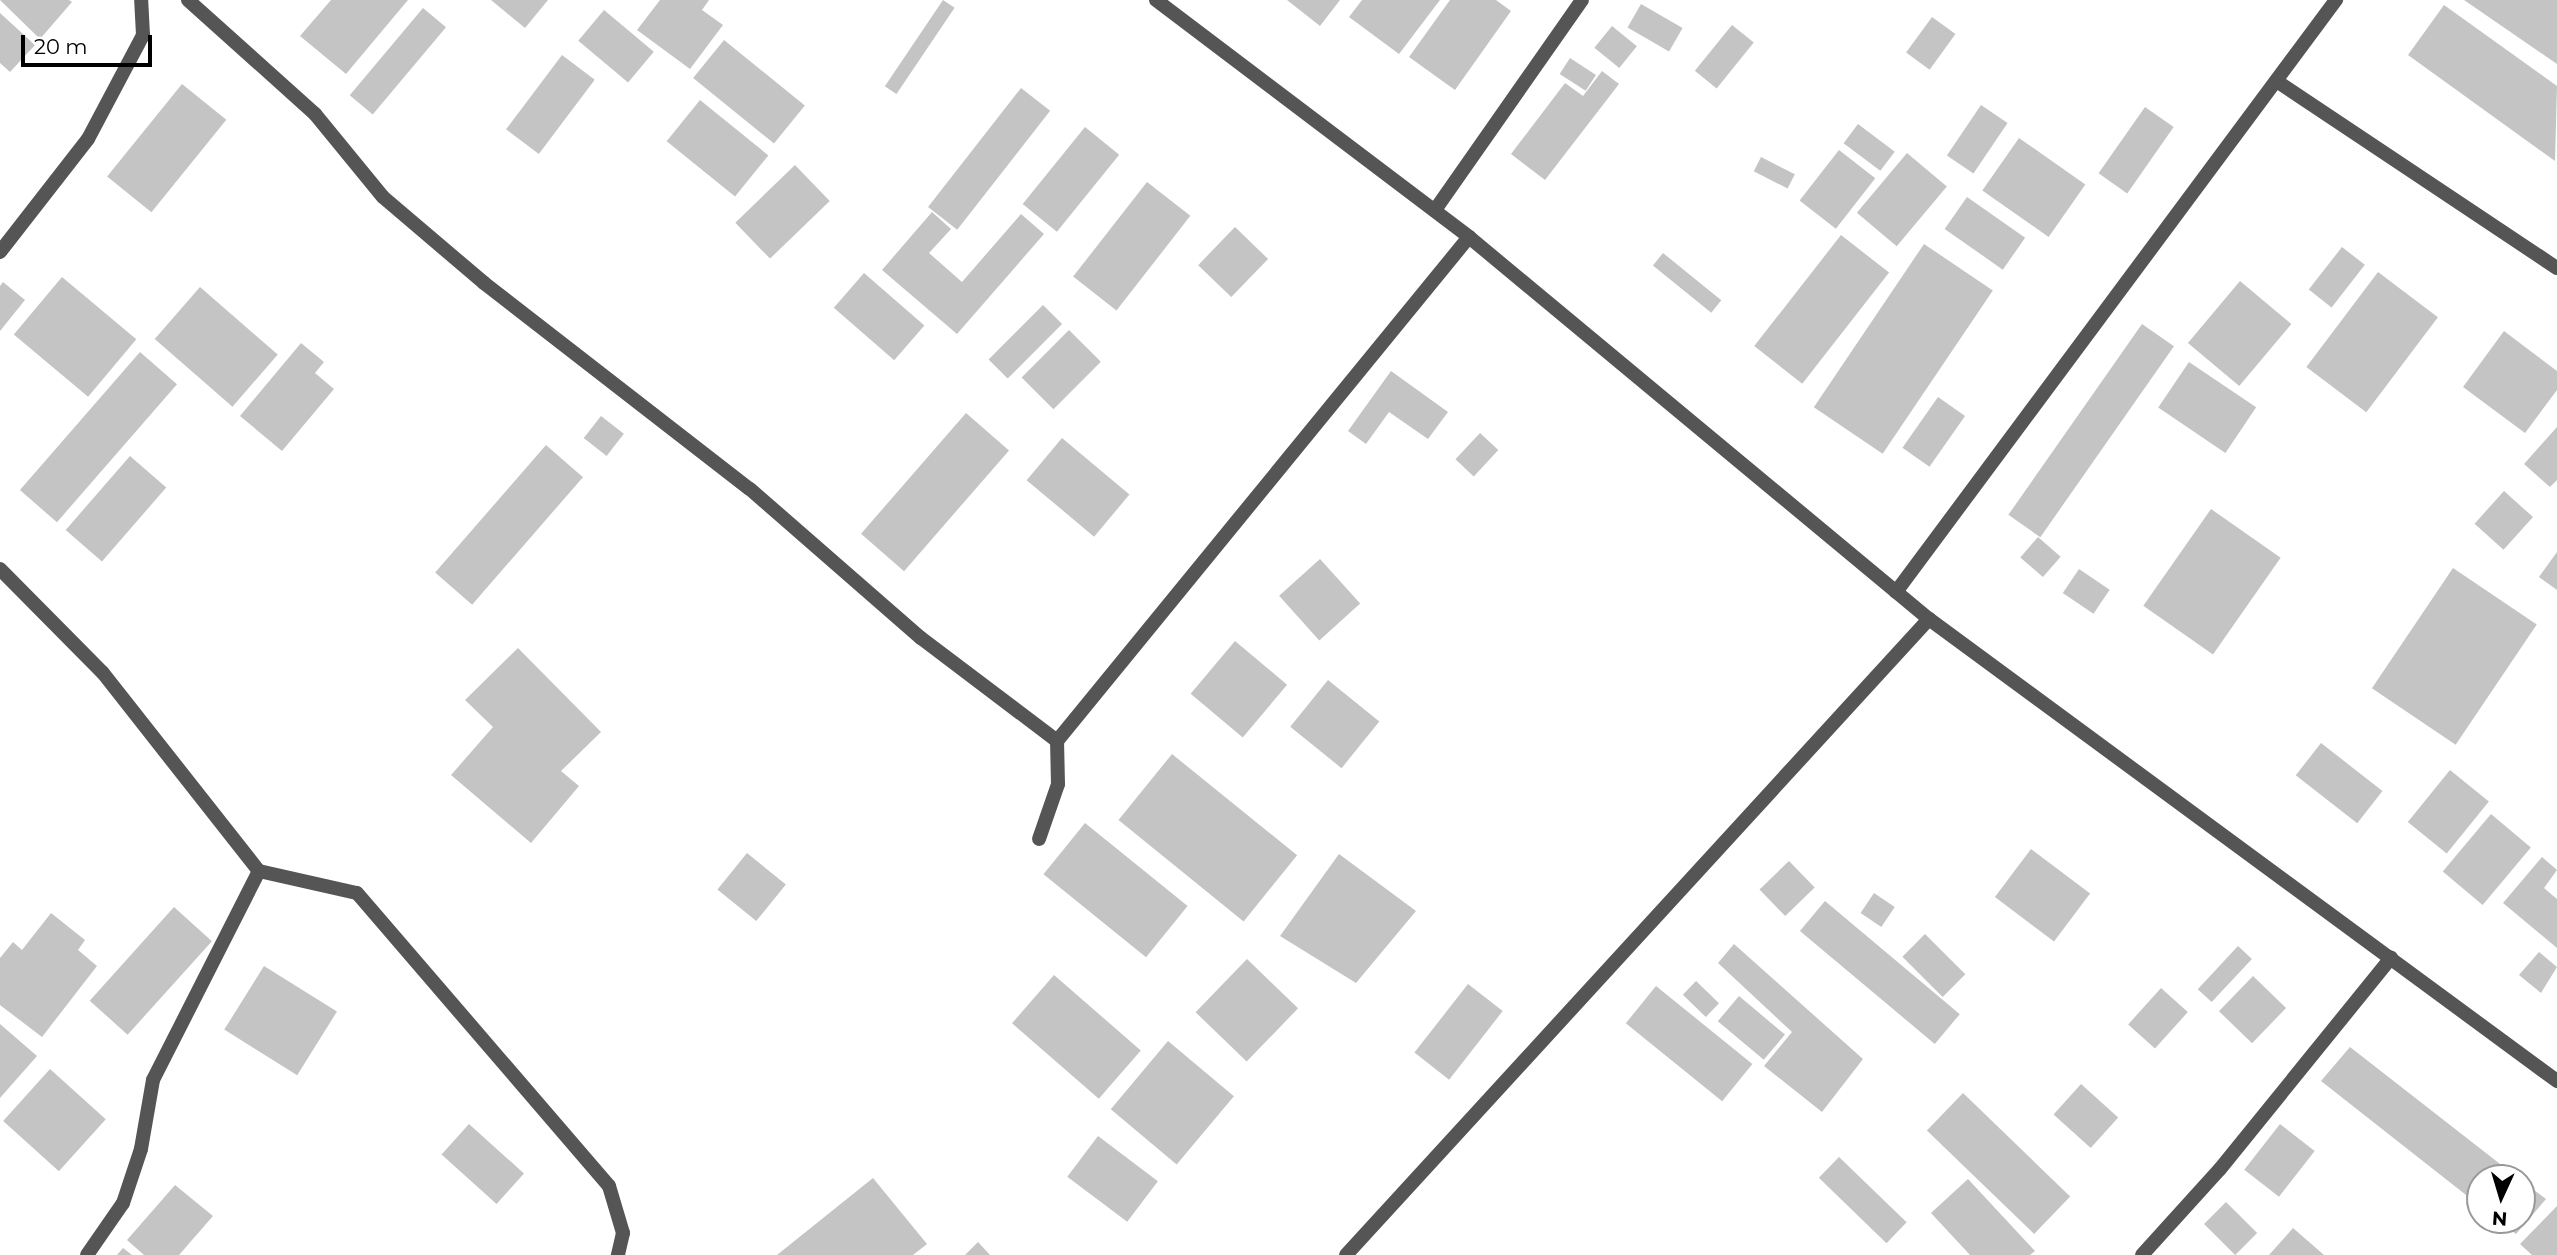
<!DOCTYPE html>
<html>
<head>
<meta charset="utf-8">
<style>
  body { margin:0 }
  #map { position:relative; width:2557px; height:1255px; overflow:hidden; background:#fff; font-family:Montserrat,sans-serif }
  div>[style] { position:absolute }
  .building>* { inset:0; background:#c4c4c4; transform-origin:0 0 }
  .minor>* { height:14px; margin:-7px; padding:0 7px; transform-origin:7px; border-radius:7px; background:#555 }
  span { translate:-50% -50%; white-space:nowrap; text-align:center; line-height:1.15; -webkit-text-stroke:6px #fff; paint-order:stroke }
  .north { position:absolute; left:2466px; top:1164px; width:70px; height:70px; box-sizing:border-box; background:#fff; border:2px solid #999; border-radius:50%; rotate:184deg; font-size:19px; font-weight:700; line-height:28px; text-align:center; color:#000 }
  .north::after { content:''; display:block; margin:auto; width:24px; height:32px; background:#000; clip-path:polygon(50% 0,100% 100%,50% 72%,0 100%) }
  .scale { position:absolute; left:21px; top:35px; width:131px; height:32px; box-sizing:border-box; border:4px solid #000; border-top:0; padding-left:9px; font-size:21px; line-height:24px; white-space:nowrap; color:#000; -webkit-text-stroke:5px #fff; paint-order:stroke }
</style>
</head>
<body>
<div id="map">
  <div class="building">
    <div style="clip-path:polygon(0 0,69px 0,72px 2px,40px 39px)"></div>
    <div style="clip-path:polygon(331px 0,408px 0,346px 74px,300px 36px)"></div>
    <div style="clip-path:polygon(491px 0,548px 0,525px 28px)"></div>
    <div style="clip-path:polygon(660px 0,709px 0,702px 10px,723px 25px,690px 69px,637px 30px)"></div>
    <div style="left:943px;top:0;width:14px;height:104px;rotate:34deg"></div>
    <div style="clip-path:polygon(1287px 0,1340px 0,1320px 26px)"></div>
    <div style="clip-path:polygon(1362px 0,1440px 0,1399px 54px,1349px 17px)"></div>
    <div style="clip-path:polygon(1450px 0,1496px 0,1511px 11px,1455px 90px,1409px 57px)"></div>
    <div style="clip-path:polygon(2464px 0,2557px 0,2557px 64px)"></div>
    <div style="left:1641px;top:4px;width:48px;height:27px;rotate:30deg"></div>
    <div style="clip-path:polygon(2444px 5px,2557px 86px,2555px 161px,2408px 55px)"></div>
    <div style="left:423px;top:8px;width:30px;height:114px;rotate:40deg"></div>
    <div style="left:604px;top:10px;width:65px;height:40px;rotate:40deg"></div>
    <div style="clip-path:polygon(0 13px,35px 45px,10px 72px,0 63px)"></div>
    <div style="left:1932px;top:17px;width:29px;height:44px;rotate:36deg"></div>
    <div style="left:1732px;top:25px;width:28px;height:59px;rotate:39deg"></div>
    <div style="left:1612px;top:26px;width:32px;height:28px;rotate:39deg"></div>
    <div style="left:724px;top:40px;width:104px;height:49px;rotate:39deg"></div>
    <div style="left:562px;top:55px;width:41px;height:93px;rotate:37deg"></div>
    <div style="left:1570px;top:58px;width:31px;height:19px;rotate:33deg"></div>
    <div style="clip-path:polygon(1602px 71px,1619px 84px,1545px 180px,1511px 154px,1565px 83px,1583px 96px)"></div>
    <div style="left:182px;top:84px;width:57px;height:119px;rotate:39deg"></div>
    <div style="left:1021px;top:88px;width:37px;height:151px;rotate:38deg"></div>
    <div style="left:700px;top:100px;width:88px;height:53px;rotate:39deg"></div>
    <div style="left:1981px;top:105px;width:32px;height:61px;rotate:34deg"></div>
    <div style="left:2145px;top:107px;width:35px;height:81px;rotate:35deg"></div>
    <div style="left:1858px;top:124px;width:46px;height:24px;rotate:37deg"></div>
    <div style="left:1085px;top:127px;width:44px;height:99px;rotate:39deg"></div>
    <div style="left:2019px;top:138px;width:81px;height:64px;rotate:35deg"></div>
    <div style="left:1839px;top:150px;width:46px;height:64px;rotate:38deg"></div>
    <div style="left:1907px;top:153px;width:52px;height:78px;rotate:40deg"></div>
    <div style="left:1761px;top:157px;width:38px;height:16px;rotate:27deg"></div>
    <div style="left:795px;top:165px;width:50px;height:83px;rotate:46deg"></div>
    <div style="left:1147px;top:182px;width:55px;height:120px;rotate:38deg"></div>
    <div style="left:1967px;top:197px;width:71px;height:39px;rotate:35deg"></div>
    <div style="clip-path:polygon(932px 212px,951px 229px,929px 253px,962px 282px,1021px 214px,1044px 234px,957px 334px,882px 270px)"></div>
    <div style="left:1235px;top:227px;width:46px;height:53px;rotate:44deg"></div>
    <div style="left:1841px;top:235px;width:61px;height:141px;rotate:38deg"></div>
    <div style="left:1924px;top:244px;width:83px;height:197px;rotate:34deg"></div>
    <div style="left:2342px;top:247px;width:29px;height:54px;rotate:38deg"></div>
    <div style="left:1663px;top:253px;width:75px;height:16px;rotate:39deg"></div>
    <div style="left:2378px;top:272px;width:75px;height:119px;rotate:37deg"></div>
    <div style="left:864px;top:273px;width:80px;height:46px;rotate:41deg"></div>
    <div style="left:62px;top:277px;width:97px;height:75px;rotate:40deg"></div>
    <div style="left:2240px;top:281px;width:67px;height:81px;rotate:40deg"></div>
    <div style="clip-path:polygon(3px 282px,25px 300px,0 331px,0 286px)"></div>
    <div style="left:200px;top:287px;width:103px;height:69px;rotate:41deg"></div>
    <div style="left:1043px;top:305px;width:27px;height:77px;rotate:45deg"></div>
    <div style="left:2142px;top:324px;width:39px;height:233px;rotate:35deg"></div>
    <div style="left:1069px;top:330px;width:45px;height:67px;rotate:45deg"></div>
    <div style="clip-path:polygon(2504px 331px,2557px 371px,2557px 390px,2525px 433px,2463px 387px)"></div>
    <div style="clip-path:polygon(301px 343px,324px 362px,315px 373px,334px 389px,282px 451px,240px 416px)"></div>
    <div style="left:140px;top:352px;width:49px;height:183px;rotate:41deg"></div>
    <div style="left:2189px;top:362px;width:81px;height:55px;rotate:34deg"></div>
    <div style="clip-path:polygon(1391px 371px,1448px 412px,1428px 439px,1389px 412px,1366px 444px,1348px 431px)"></div>
    <div style="left:1938px;top:397px;width:33px;height:62px;rotate:35deg"></div>
    <div style="left:966px;top:413px;width:57px;height:160px;rotate:41deg"></div>
    <div style="left:601px;top:416px;width:29px;height:28px;rotate:38deg"></div>
    <div style="clip-path:polygon(2557px 427px,2557px 480px,2550px 487px,2524px 464px)"></div>
    <div style="left:1480px;top:433px;width:25px;height:36px;rotate:43deg"></div>
    <div style="left:1062px;top:438px;width:88px;height:55px;rotate:40deg"></div>
    <div style="left:546px;top:445px;width:49px;height:169px;rotate:41deg"></div>
    <div style="left:130px;top:456px;width:48px;height:98px;rotate:41deg"></div>
    <div style="left:2504px;top:491px;width:39px;height:44px;rotate:42deg"></div>
    <div style="left:2211px;top:509px;width:85px;height:118px;rotate:35deg"></div>
    <div style="left:2038px;top:537px;width:30px;height:27px;rotate:41deg"></div>
    <div style="clip-path:polygon(2557px 552px,2557px 590px,2539px 577px)"></div>
    <div style="left:1320px;top:559px;width:60px;height:55px;rotate:48deg"></div>
    <div style="left:2453px;top:568px;width:101px;height:145px;rotate:34deg"></div>
    <div style="left:2079px;top:569px;width:37px;height:29px;rotate:34deg"></div>
    <div style="left:1235px;top:641px;width:68px;height:69px;rotate:40deg"></div>
    <div style="clip-path:polygon(518px 648px,601px 732px,561px 771px,579px 786px,531px 843px,451px 775px,493px 727px,465px 700px)"></div>
    <div style="left:1328px;top:680px;width:66px;height:60px;rotate:39deg"></div>
    <div style="left:2321px;top:743px;width:78px;height:41px;rotate:38deg"></div>
    <div style="left:1172px;top:754px;width:161px;height:85px;rotate:39deg"></div>
    <div style="left:2450px;top:770px;width:50px;height:67px;rotate:39deg"></div>
    <div style="left:2491px;top:814px;width:52px;height:75px;rotate:40deg"></div>
    <div style="left:1085px;top:823px;width:132px;height:66px;rotate:39deg"></div>
    <div style="left:2031px;top:849px;width:74px;height:60px;rotate:37deg"></div>
    <div style="left:747px;top:853px;width:50px;height:47px;rotate:39deg"></div>
    <div style="clip-path:polygon(1339px 854px,1416px 911px,1356px 983px,1280px 936px)"></div>
    <div style="clip-path:polygon(2542px 857px,2557px 870px,2544px 888px,2557px 899px,2557px 948px,2503px 903px)"></div>
    <div style="left:1789px;top:861px;width:37px;height:41px;rotate:46deg"></div>
    <div style="left:1874px;top:893px;width:25px;height:24px;rotate:34deg"></div>
    <div style="left:1825px;top:901px;width:176px;height:39px;rotate:40deg"></div>
    <div style="left:174px;top:907px;width:51px;height:126px;rotate:42deg"></div>
    <div style="clip-path:polygon(51px 913px,85px 940px,78px 950px,97px 966px,42px 1037px,0 1005px,0 958px,13px 942px,22px 950px)"></div>
    <div style="left:1925px;top:934px;width:57px;height:32px;rotate:45deg"></div>
    <div style="clip-path:polygon(1734px 944px,1863px 1059px,1822px 1112px,1764px 1066px,1792px 1032px,1718px 963px)"></div>
    <div style="left:2238px;top:946px;width:19px;height:59px;rotate:43deg"></div>
    <div style="clip-path:polygon(2539px 952px,2557px 967px,2541px 993px,2519px 975px)"></div>
    <div style="left:1247px;top:959px;width:71px;height:74px;rotate:44deg"></div>
    <div style="left:264px;top:966px;width:86px;height:75px;rotate:32deg"></div>
    <div style="left:1054px;top:975px;width:115px;height:64px;rotate:41deg"></div>
    <div style="left:2253px;top:976px;width:46px;height:49px;rotate:44deg"></div>
    <div style="left:1696px;top:981px;width:32px;height:19px;rotate:44deg"></div>
    <div style="left:1468px;top:984px;width:44px;height:87px;rotate:38deg"></div>
    <div style="left:1656px;top:986px;width:124px;height:48px;rotate:39deg"></div>
    <div style="left:2161px;top:988px;width:36px;height:49px;rotate:42deg"></div>
    <div style="left:1739px;top:996px;width:60px;height:33px;rotate:40deg"></div>
    <div style="clip-path:polygon(0 1024px,37px 1056px,0 1098px)"></div>
    <div style="left:1168px;top:1041px;width:86px;height:89px;rotate:40deg"></div>
    <div style="clip-path:polygon(2350px 1047px,2518px 1178px,2480px 1178px,2480px 1206px,2321px 1081px)"></div>
    <div style="left:50px;top:1069px;width:75px;height:70px;rotate:42deg"></div>
    <div style="left:2081px;top:1084px;width:50px;height:41px;rotate:42deg"></div>
    <div style="left:1963px;top:1093px;width:149px;height:52px;rotate:44deg"></div>
    <div style="left:469px;top:1124px;width:74px;height:41px;rotate:42deg"></div>
    <div style="left:2280px;top:1124px;width:44px;height:58px;rotate:38deg"></div>
    <div style="left:1098px;top:1136px;width:75px;height:51px;rotate:37deg"></div>
    <div style="left:1839px;top:1157px;width:94px;height:29px;rotate:44deg"></div>
    <div style="clip-path:polygon(873px 1178px,927px 1244px,913px 1255px,777px 1255px)"></div>
    <div style="clip-path:polygon(1968px 1179px,2035px 1251px,2030px 1255px,1970px 1255px,1931px 1213px)"></div>
    <div style="clip-path:polygon(2522px 1181px,2546px 1199px,2516px 1234px,2498px 1220px,2522px 1220px)"></div>
    <div style="clip-path:polygon(175px 1185px,213px 1216px,179px 1255px,144px 1255px,127px 1240px)"></div>
    <div style="left:2226px;top:1202px;width:44px;height:31px;rotate:45deg"></div>
    <div style="clip-path:polygon(2557px 1206px,2557px 1255px,2532px 1255px,2520px 1244px)"></div>
    <div style="clip-path:polygon(2293px 1228px,2324px 1255px,2269px 1255px)"></div>
    <div style="clip-path:polygon(978px 1242px,990px 1255px,965px 1255px)"></div>
    <div style="clip-path:polygon(123px 1248px,132px 1255px,117px 1255px)"></div>
  </div>
  <div class="minor">
    <div style="left:188px;top:0;width:171px;rotate:41.9deg"></div>
    <div style="left:315px;top:114px;width:107px;rotate:50.7deg"></div>
    <div style="left:383px;top:197px;width:133px;rotate:40.4deg"></div>
    <div style="left:484px;top:283px;width:336px;rotate:37.8deg"></div>
    <div style="left:750px;top:489px;width:227px;rotate:41.1deg"></div>
    <div style="left:921px;top:638px;width:171px;rotate:37.1deg"></div>
    <div style="left:1156px;top:0;width:393px;rotate:37.1deg"></div>
    <div style="left:1469px;top:237px;width:598px;rotate:39.71deg"></div>
    <div style="left:1929px;top:619px;width:780px;rotate:36.34deg"></div>
    <div style="left:2278px;top:82px;width:335px;rotate:33.7deg"></div>
    <div style="left:1435px;top:210px;width:256px;rotate:-55deg"></div>
    <div style="left:0;top:252px;width:143px;rotate:-52.1deg"></div>
    <div style="left:88px;top:139px;width:118px;rotate:-62.1deg"></div>
    <div style="left:143px;top:35px;width:35px;rotate:-93deg"></div>
    <div style="left:0;top:569px;width:146px;rotate:45.3deg"></div>
    <div style="left:103px;top:673px;width:252px;rotate:51.8deg"></div>
    <div style="left:259px;top:871px;width:234px;rotate:116.9deg"></div>
    <div style="left:153px;top:1080px;width:70px;rotate:99.9deg"></div>
    <div style="left:141px;top:1149px;width:57px;rotate:108.4deg"></div>
    <div style="left:123px;top:1203px;width:63px;rotate:124.7deg"></div>
    <div style="left:1896px;top:592px;width:738px;rotate:-53.38deg"></div>
    <div style="left:1039px;top:839px;width:58px;rotate:-70.9deg"></div>
    <div style="left:1058px;top:784px;width:43px;rotate:-91.3deg"></div>
    <div style="left:1057px;top:741px;width:651px;rotate:-50.74deg"></div>
    <div style="left:259px;top:871px;width:100px;rotate:12.7deg"></div>
    <div style="left:357px;top:893px;width:386px;rotate:49.3deg"></div>
    <div style="left:609px;top:1186px;width:49px;rotate:73.4deg"></div>
    <div style="left:623px;top:1233px;width:23px;rotate:103deg"></div>
    <div style="left:1346px;top:1255px;width:863px;rotate:-47.49deg"></div>
    <div style="left:2142px;top:1255px;width:116px;rotate:-47.8deg"></div>
    <div style="left:2220px;top:1169px;width:272px;rotate:-51deg"></div>
  </div>
  <div class="north">N</div>
  <div class="scale">20 m</div>
</div>
</body>
</html>
